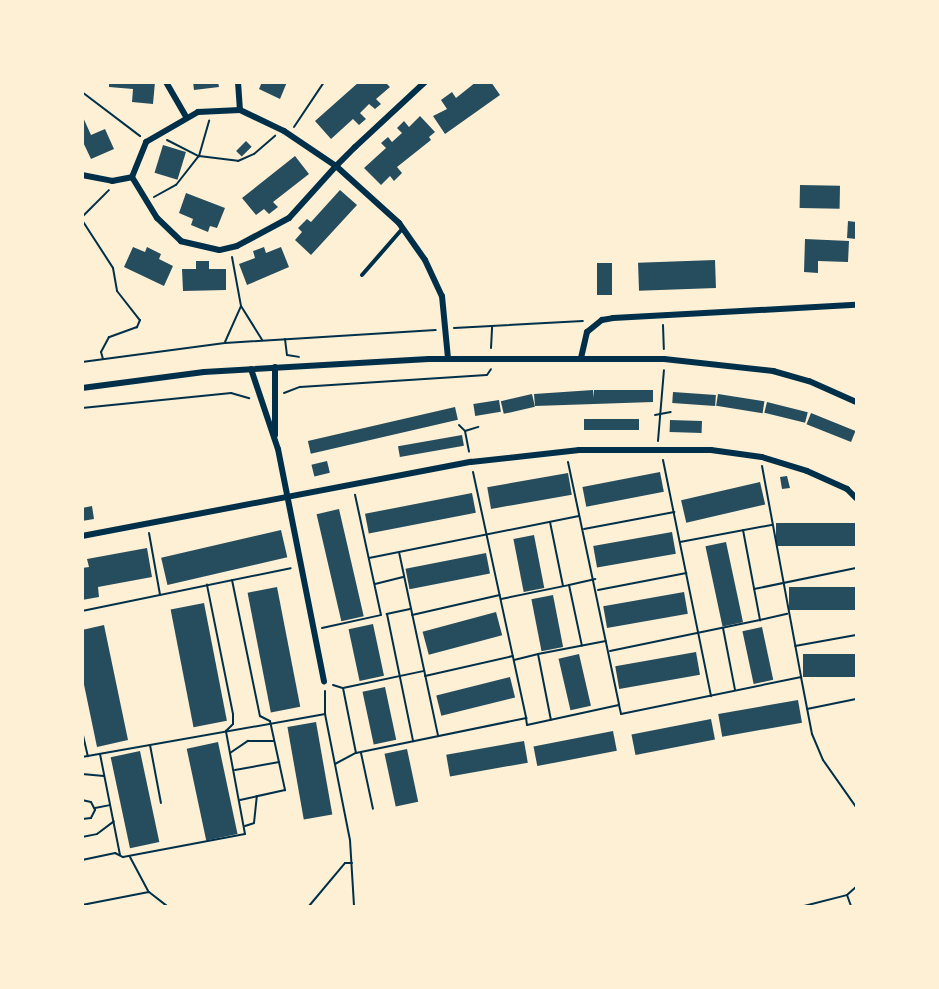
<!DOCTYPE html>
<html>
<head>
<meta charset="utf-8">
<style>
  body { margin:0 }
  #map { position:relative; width:939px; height:989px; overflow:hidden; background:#fdf0d5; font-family:Signika,sans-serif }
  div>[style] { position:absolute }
  .building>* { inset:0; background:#264d5e; transform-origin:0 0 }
  .path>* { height:2px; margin:-1px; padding:0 1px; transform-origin:1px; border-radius:1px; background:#003049 }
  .service>* { height:4px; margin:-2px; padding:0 2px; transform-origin:2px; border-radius:2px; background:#003049 }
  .minor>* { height:6px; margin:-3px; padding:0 3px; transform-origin:3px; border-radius:3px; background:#003049 }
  span { translate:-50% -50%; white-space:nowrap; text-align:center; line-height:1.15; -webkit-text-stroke:6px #fdf0d5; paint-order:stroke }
  .frame { position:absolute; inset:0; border:84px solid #fdf0d5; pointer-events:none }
</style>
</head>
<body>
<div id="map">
  <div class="building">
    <div style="clip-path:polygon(109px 82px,155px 82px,153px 104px,132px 102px,133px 89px,109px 87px)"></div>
    <div style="clip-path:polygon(193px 82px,218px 82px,219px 87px,194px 90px)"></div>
    <div style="clip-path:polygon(262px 82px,287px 82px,280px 99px,259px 89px)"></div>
    <div style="clip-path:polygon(359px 82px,385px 82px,390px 87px,376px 99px,381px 104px,375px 109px,369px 104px,360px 113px,366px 119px,359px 125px,353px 119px,331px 139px,315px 121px)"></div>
    <div style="clip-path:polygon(476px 82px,491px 82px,500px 95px,445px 134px,433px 116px,447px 109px,441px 100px,452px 92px,456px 98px)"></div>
    <div style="clip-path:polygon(82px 115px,91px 135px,105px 129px,114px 149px,91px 159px,82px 140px)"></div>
    <div style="clip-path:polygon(420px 116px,435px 132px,429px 137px,431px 140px,397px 167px,402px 173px,394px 181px,390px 176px,381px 185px,364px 168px,386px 148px,381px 143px,388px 137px,392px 142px,402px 133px,397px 128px,404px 121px,409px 127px)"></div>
    <div style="left:246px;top:141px;width:8px;height:14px;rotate:45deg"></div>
    <div style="left:163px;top:145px;width:24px;height:29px;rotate:17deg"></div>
    <div style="clip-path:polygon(295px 156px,309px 174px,273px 202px,278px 207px,269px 214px,264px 209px,256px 215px,242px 198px)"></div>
    <div style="left:800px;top:185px;width:40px;height:23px;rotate:1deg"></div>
    <div style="clip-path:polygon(340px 190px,357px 205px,311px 255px,295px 240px,302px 232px,298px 228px,307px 219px,311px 222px)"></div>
    <div style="clip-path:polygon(186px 193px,225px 208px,217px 228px,210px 226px,208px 232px,191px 225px,193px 219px,179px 213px)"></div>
    <div style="clip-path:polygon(848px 221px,856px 222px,856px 239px,847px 238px)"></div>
    <div style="clip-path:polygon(805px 239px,849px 241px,848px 262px,818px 261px,818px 273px,804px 272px)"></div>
    <div style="clip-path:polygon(133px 247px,145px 252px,147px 247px,161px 254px,159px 259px,173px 266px,164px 286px,124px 267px)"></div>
    <div style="clip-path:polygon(264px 247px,266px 253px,281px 247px,289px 267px,247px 285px,239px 264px,255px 258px,253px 251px)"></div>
    <div style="left:715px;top:260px;width:28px;height:77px;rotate:88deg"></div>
    <div style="clip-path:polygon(196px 261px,209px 261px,209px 269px,226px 269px,226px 290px,183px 291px,182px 269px,196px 269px)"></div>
    <div style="left:597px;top:263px;width:15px;height:32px"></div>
    <div style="clip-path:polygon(593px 390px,593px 398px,594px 390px,653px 390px,653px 402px,535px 406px,534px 394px)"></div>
    <div style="left:673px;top:392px;width:43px;height:11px;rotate:4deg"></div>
    <div style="left:532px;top:394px;width:13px;height:32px;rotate:77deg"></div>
    <div style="left:718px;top:394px;width:47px;height:12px;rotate:9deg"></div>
    <div style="left:499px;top:400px;width:12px;height:26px;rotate:81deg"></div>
    <div style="left:767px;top:402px;width:42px;height:11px;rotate:14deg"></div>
    <div style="left:455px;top:407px;width:13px;height:151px;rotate:77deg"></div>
    <div style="left:811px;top:413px;width:48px;height:12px;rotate:22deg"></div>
    <div style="left:639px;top:419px;width:11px;height:55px;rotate:90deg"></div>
    <div style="left:670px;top:420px;width:32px;height:12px;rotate:2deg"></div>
    <div style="left:462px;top:435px;width:11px;height:65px;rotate:80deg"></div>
    <div style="left:327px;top:461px;width:12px;height:16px;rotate:76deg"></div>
    <div style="left:660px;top:472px;width:20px;height:79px;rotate:79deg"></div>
    <div style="left:568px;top:473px;width:22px;height:82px;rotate:80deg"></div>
    <div style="clip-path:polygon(787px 476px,790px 488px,782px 489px,780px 477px)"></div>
    <div style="left:760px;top:482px;width:23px;height:81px;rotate:77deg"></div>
    <div style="left:472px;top:493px;width:20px;height:109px;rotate:79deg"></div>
    <div style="clip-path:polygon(92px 506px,94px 519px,82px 521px,82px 508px)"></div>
    <div style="left:339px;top:509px;width:110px;height:23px;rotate:77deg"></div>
    <div style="left:856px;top:523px;width:23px;height:80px;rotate:90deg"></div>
    <div style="left:281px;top:530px;width:28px;height:123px;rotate:77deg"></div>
    <div style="left:672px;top:532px;width:22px;height:80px;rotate:80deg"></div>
    <div style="left:534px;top:535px;width:54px;height:21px;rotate:79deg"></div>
    <div style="left:726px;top:542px;width:82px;height:21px;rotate:78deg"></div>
    <div style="clip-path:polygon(147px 548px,152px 577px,98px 587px,99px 597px,82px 600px,82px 568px,89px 567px,87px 559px)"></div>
    <div style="left:486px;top:553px;width:21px;height:82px;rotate:79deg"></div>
    <div style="left:277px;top:587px;width:122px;height:30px;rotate:79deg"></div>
    <div style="left:856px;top:587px;width:23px;height:67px;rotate:90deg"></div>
    <div style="left:684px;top:592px;width:22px;height:82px;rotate:80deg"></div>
    <div style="left:553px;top:595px;width:53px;height:22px;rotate:79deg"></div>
    <div style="left:204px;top:603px;width:120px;height:34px;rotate:79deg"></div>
    <div style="left:496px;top:612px;width:24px;height:76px;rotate:75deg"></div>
    <div style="left:373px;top:624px;width:53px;height:25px;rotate:78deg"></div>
    <div style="clip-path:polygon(104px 625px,128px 740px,97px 747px,82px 675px,82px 630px)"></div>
    <div style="left:762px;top:627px;width:54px;height:20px;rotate:78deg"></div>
    <div style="left:696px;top:652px;width:23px;height:82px;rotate:80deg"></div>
    <div style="left:579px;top:654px;width:53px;height:21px;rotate:77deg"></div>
    <div style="left:856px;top:654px;width:23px;height:53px;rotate:90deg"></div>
    <div style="left:510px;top:677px;width:21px;height:76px;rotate:76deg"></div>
    <div style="left:385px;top:687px;width:54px;height:23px;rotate:78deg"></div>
    <div style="left:798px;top:700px;width:23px;height:81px;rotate:80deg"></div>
    <div style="left:711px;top:719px;width:21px;height:81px;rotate:79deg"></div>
    <div style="left:316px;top:722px;width:94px;height:29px;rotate:80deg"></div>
    <div style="left:613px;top:731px;width:20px;height:81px;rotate:79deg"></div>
    <div style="left:524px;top:741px;width:22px;height:79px;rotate:80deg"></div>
    <div style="left:218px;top:742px;width:94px;height:32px;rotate:78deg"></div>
    <div style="left:407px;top:749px;width:54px;height:23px;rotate:78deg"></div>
    <div style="left:140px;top:751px;width:93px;height:30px;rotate:78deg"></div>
  </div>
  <div class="path">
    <div style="left:82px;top:92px;width:73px;rotate:37.2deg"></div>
    <div style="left:294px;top:127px;width:54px;rotate:-56.3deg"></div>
    <div style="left:167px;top:140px;width:36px;rotate:27deg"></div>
    <div style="left:199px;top:156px;width:39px;rotate:7deg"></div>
    <div style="left:238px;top:161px;width:17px;rotate:-24deg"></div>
    <div style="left:254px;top:154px;width:28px;rotate:-41deg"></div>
    <div style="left:154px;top:197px;width:25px;rotate:-29deg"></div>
    <div style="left:176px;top:185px;width:37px;rotate:-52deg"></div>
    <div style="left:199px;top:156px;width:37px;rotate:-74deg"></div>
    <div style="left:82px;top:217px;width:38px;rotate:-45deg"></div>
    <div style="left:82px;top:220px;width:57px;rotate:57.1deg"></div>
    <div style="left:113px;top:268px;width:23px;rotate:80deg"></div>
    <div style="left:117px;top:291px;width:37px;rotate:52deg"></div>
    <div style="left:140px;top:320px;width:8px;rotate:113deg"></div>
    <div style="left:137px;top:327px;width:30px;rotate:160deg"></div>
    <div style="left:109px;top:337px;width:17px;rotate:118deg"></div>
    <div style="left:101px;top:352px;width:7px;rotate:74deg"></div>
    <div style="left:232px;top:257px;width:50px;rotate:79.6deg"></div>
    <div style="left:241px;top:306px;width:40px;rotate:58deg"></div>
    <div style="left:663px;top:325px;width:24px;rotate:88deg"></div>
    <div style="left:454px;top:328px;width:129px;rotate:-3.1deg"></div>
    <div style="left:285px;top:339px;width:16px;rotate:83deg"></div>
    <div style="left:287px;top:355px;width:12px;rotate:9deg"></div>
    <div style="left:225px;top:342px;width:39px;rotate:-66deg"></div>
    <div style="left:491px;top:348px;width:21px;rotate:-87deg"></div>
    <div style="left:82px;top:362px;width:144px;rotate:-7.6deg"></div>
    <div style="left:225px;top:343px;width:211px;rotate:-3.5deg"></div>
    <div style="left:284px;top:393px;width:17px;rotate:-21deg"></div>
    <div style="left:300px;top:387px;width:187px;rotate:-3.7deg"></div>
    <div style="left:487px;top:375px;width:7px;rotate:-56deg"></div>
    <div style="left:82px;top:408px;width:150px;rotate:-5.7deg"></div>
    <div style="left:231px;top:393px;width:19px;rotate:16deg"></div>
    <div style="left:655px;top:415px;width:16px;rotate:-11deg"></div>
    <div style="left:459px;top:425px;width:8px;rotate:45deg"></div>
    <div style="left:465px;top:431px;width:14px;rotate:-17deg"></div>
    <div style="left:465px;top:431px;width:21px;rotate:79deg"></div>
    <div style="left:658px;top:441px;width:71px;rotate:-85.2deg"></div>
    <div style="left:663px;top:460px;width:241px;rotate:78.5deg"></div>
    <div style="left:568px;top:462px;width:248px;rotate:78.1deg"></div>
    <div style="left:762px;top:466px;width:215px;rotate:79.5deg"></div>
    <div style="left:473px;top:472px;width:252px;rotate:77.8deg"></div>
    <div style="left:550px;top:522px;width:65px;rotate:78.5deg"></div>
    <div style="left:584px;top:529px;width:92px;rotate:-10.7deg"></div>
    <div style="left:743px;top:530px;width:92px;rotate:79.3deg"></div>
    <div style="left:760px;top:620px;width:28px;rotate:-13deg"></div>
    <div style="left:149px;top:533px;width:63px;rotate:79.9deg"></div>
    <div style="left:680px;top:542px;width:93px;rotate:-10.6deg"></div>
    <div style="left:399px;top:552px;width:187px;rotate:78deg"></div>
    <div style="left:369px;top:558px;width:214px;rotate:-11.3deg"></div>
    <div style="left:232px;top:580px;width:139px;rotate:78.4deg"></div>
    <div style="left:260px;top:716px;width:11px;rotate:27deg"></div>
    <div style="left:270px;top:721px;width:71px;rotate:77.7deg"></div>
    <div style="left:285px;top:790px;width:46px;rotate:167.5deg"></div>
    <div style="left:375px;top:584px;width:30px;rotate:-14deg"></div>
    <div style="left:569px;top:585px;width:27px;rotate:-13deg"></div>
    <div style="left:754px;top:589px;width:104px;rotate:-11.6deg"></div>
    <div style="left:598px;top:590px;width:90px;rotate:-10.9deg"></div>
    <div style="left:501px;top:599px;width:69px;rotate:-11.6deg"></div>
    <div style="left:569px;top:585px;width:62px;rotate:78deg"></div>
    <div style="left:410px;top:609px;width:24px;rotate:168deg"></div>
    <div style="left:387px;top:614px;width:130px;rotate:78.4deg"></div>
    <div style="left:82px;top:611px;width:213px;rotate:-11.6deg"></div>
    <div style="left:412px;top:615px;width:90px;rotate:-12.8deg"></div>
    <div style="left:322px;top:628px;width:60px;rotate:-12.4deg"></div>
    <div style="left:381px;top:615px;width:123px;rotate:-102.2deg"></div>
    <div style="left:723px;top:628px;width:63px;rotate:79deg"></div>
    <div style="left:795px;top:646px;width:62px;rotate:-10.2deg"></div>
    <div style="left:610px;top:651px;width:153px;rotate:-11.7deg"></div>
    <div style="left:538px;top:654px;width:69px;rotate:-10.8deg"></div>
    <div style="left:514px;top:660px;width:25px;rotate:-14deg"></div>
    <div style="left:538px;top:654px;width:67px;rotate:78.9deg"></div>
    <div style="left:425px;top:676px;width:90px;rotate:-12.8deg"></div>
    <div style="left:333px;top:685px;width:10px;rotate:17deg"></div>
    <div style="left:343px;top:688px;width:83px;rotate:-11.9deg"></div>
    <div style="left:343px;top:688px;width:66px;rotate:78.7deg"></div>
    <div style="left:356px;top:753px;width:174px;rotate:-11.6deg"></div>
    <div style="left:526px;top:718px;width:7px;rotate:82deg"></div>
    <div style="left:527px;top:725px;width:94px;rotate:-12.3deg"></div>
    <div style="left:619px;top:705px;width:9px;rotate:77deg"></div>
    <div style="left:621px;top:714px;width:184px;rotate:-11.6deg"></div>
    <div style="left:801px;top:677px;width:58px;rotate:79.1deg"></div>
    <div style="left:812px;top:734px;width:28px;rotate:67deg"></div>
    <div style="left:823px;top:760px;width:57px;rotate:54.9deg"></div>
    <div style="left:325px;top:691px;width:23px;rotate:90deg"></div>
    <div style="left:325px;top:714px;width:128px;rotate:78.8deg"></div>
    <div style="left:350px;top:840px;width:66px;rotate:86.5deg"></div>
    <div style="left:807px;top:709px;width:50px;rotate:-11.5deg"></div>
    <div style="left:82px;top:731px;width:26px;rotate:77deg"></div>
    <div style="left:150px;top:745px;width:59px;rotate:79.3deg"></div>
    <div style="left:230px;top:753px;width:22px;rotate:-34deg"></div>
    <div style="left:248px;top:741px;width:26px"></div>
    <div style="left:361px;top:753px;width:57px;rotate:77.9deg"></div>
    <div style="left:100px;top:754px;width:103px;rotate:78.8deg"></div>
    <div style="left:82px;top:757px;width:247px;rotate:-10deg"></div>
    <div style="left:335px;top:764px;width:24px;rotate:-28deg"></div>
    <div style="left:235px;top:770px;width:45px;rotate:-10.3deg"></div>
    <div style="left:82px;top:774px;width:22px;rotate:5deg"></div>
    <div style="left:82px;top:800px;width:9px;rotate:13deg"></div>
    <div style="left:91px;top:802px;width:9px;rotate:63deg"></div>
    <div style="left:95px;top:810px;width:9px;rotate:117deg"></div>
    <div style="left:91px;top:818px;width:9px;rotate:174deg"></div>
    <div style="left:95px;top:808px;width:15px;rotate:-11deg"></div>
    <div style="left:245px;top:826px;width:9px;rotate:-18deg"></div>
    <div style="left:254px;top:823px;width:27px;rotate:-84deg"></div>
    <div style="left:82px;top:837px;width:15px;rotate:-11deg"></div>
    <div style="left:97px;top:834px;width:21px;rotate:-37deg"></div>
    <div style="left:130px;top:857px;width:40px;rotate:62deg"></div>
    <div style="left:149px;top:892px;width:23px;rotate:38deg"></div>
    <div style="left:82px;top:860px;width:34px;rotate:-12deg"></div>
    <div style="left:115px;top:853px;width:9px;rotate:27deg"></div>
    <div style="left:123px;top:857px;width:124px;rotate:-10.7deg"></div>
    <div style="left:245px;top:834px;width:105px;rotate:-100.5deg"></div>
    <div style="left:226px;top:731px;width:10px;rotate:-45deg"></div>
    <div style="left:233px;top:724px;width:10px;rotate:-90deg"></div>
    <div style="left:233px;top:714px;width:132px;rotate:-101.4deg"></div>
    <div style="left:847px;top:895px;width:12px;rotate:70deg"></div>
    <div style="left:82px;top:905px;width:68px;rotate:-11deg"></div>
    <div style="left:309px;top:906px;width:56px;rotate:-50.1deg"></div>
    <div style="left:345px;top:863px;width:7px"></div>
    <div style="left:804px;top:906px;width:44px;rotate:-14.3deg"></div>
    <div style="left:847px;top:895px;width:12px;rotate:-42deg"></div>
  </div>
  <div class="service">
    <div style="left:362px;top:275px;width:62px;rotate:-48.9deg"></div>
  </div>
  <div class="minor">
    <div style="left:166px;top:82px;width:39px;rotate:60deg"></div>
    <div style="left:238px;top:82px;width:28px;rotate:86deg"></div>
    <div style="left:425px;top:82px;width:96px;rotate:137.1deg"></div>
    <div style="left:355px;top:147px;width:27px;rotate:135deg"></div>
    <div style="left:336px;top:166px;width:70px;rotate:132.1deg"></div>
    <div style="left:289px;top:218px;width:59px;rotate:151.7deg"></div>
    <div style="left:237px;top:246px;width:18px;rotate:167deg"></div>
    <div style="left:219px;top:250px;width:39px;rotate:-167deg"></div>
    <div style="left:181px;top:241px;width:33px;rotate:-136deg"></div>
    <div style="left:157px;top:218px;width:48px;rotate:-121.4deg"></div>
    <div style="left:132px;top:177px;width:38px;rotate:-68deg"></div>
    <div style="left:146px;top:142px;width:60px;rotate:-30deg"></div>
    <div style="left:198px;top:112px;width:42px;rotate:-2.7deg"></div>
    <div style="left:240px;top:110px;width:49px;rotate:25.5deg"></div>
    <div style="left:284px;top:131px;width:63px;rotate:33.9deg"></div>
    <div style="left:336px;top:166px;width:85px;rotate:42.1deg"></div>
    <div style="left:399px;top:223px;width:45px;rotate:54.9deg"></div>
    <div style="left:425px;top:260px;width:40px;rotate:65deg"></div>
    <div style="left:442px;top:296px;width:62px;rotate:84.5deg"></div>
    <div style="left:82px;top:175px;width:31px;rotate:11deg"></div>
    <div style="left:112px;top:181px;width:20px;rotate:-11deg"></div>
    <div style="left:581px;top:358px;width:27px;rotate:-77deg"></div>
    <div style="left:587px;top:332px;width:19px;rotate:-39deg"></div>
    <div style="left:602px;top:320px;width:11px;rotate:-10deg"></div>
    <div style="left:613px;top:318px;width:243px;rotate:-3.1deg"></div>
    <div style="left:275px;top:367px;width:68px;rotate:90deg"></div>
    <div style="left:251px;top:369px;width:84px;rotate:71.4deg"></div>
    <div style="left:278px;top:449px;width:237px;rotate:78.8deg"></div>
    <div style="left:82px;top:388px;width:123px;rotate:-7.5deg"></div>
    <div style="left:204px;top:372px;width:225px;rotate:-3.3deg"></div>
    <div style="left:429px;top:359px;width:235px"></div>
    <div style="left:664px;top:359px;width:110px;rotate:6.3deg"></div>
    <div style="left:773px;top:371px;width:37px;rotate:16deg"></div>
    <div style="left:809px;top:381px;width:51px;rotate:24.1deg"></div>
    <div style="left:82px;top:536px;width:396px;rotate:-10.8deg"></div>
    <div style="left:471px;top:462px;width:109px;rotate:-6.3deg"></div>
    <div style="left:579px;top:450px;width:132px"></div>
    <div style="left:711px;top:450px;width:51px;rotate:7.8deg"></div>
    <div style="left:762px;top:457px;width:47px;rotate:17.3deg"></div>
    <div style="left:807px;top:471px;width:44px;rotate:24.2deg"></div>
    <div style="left:847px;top:489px;width:13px;rotate:45deg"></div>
  </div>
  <div class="frame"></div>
</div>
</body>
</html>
